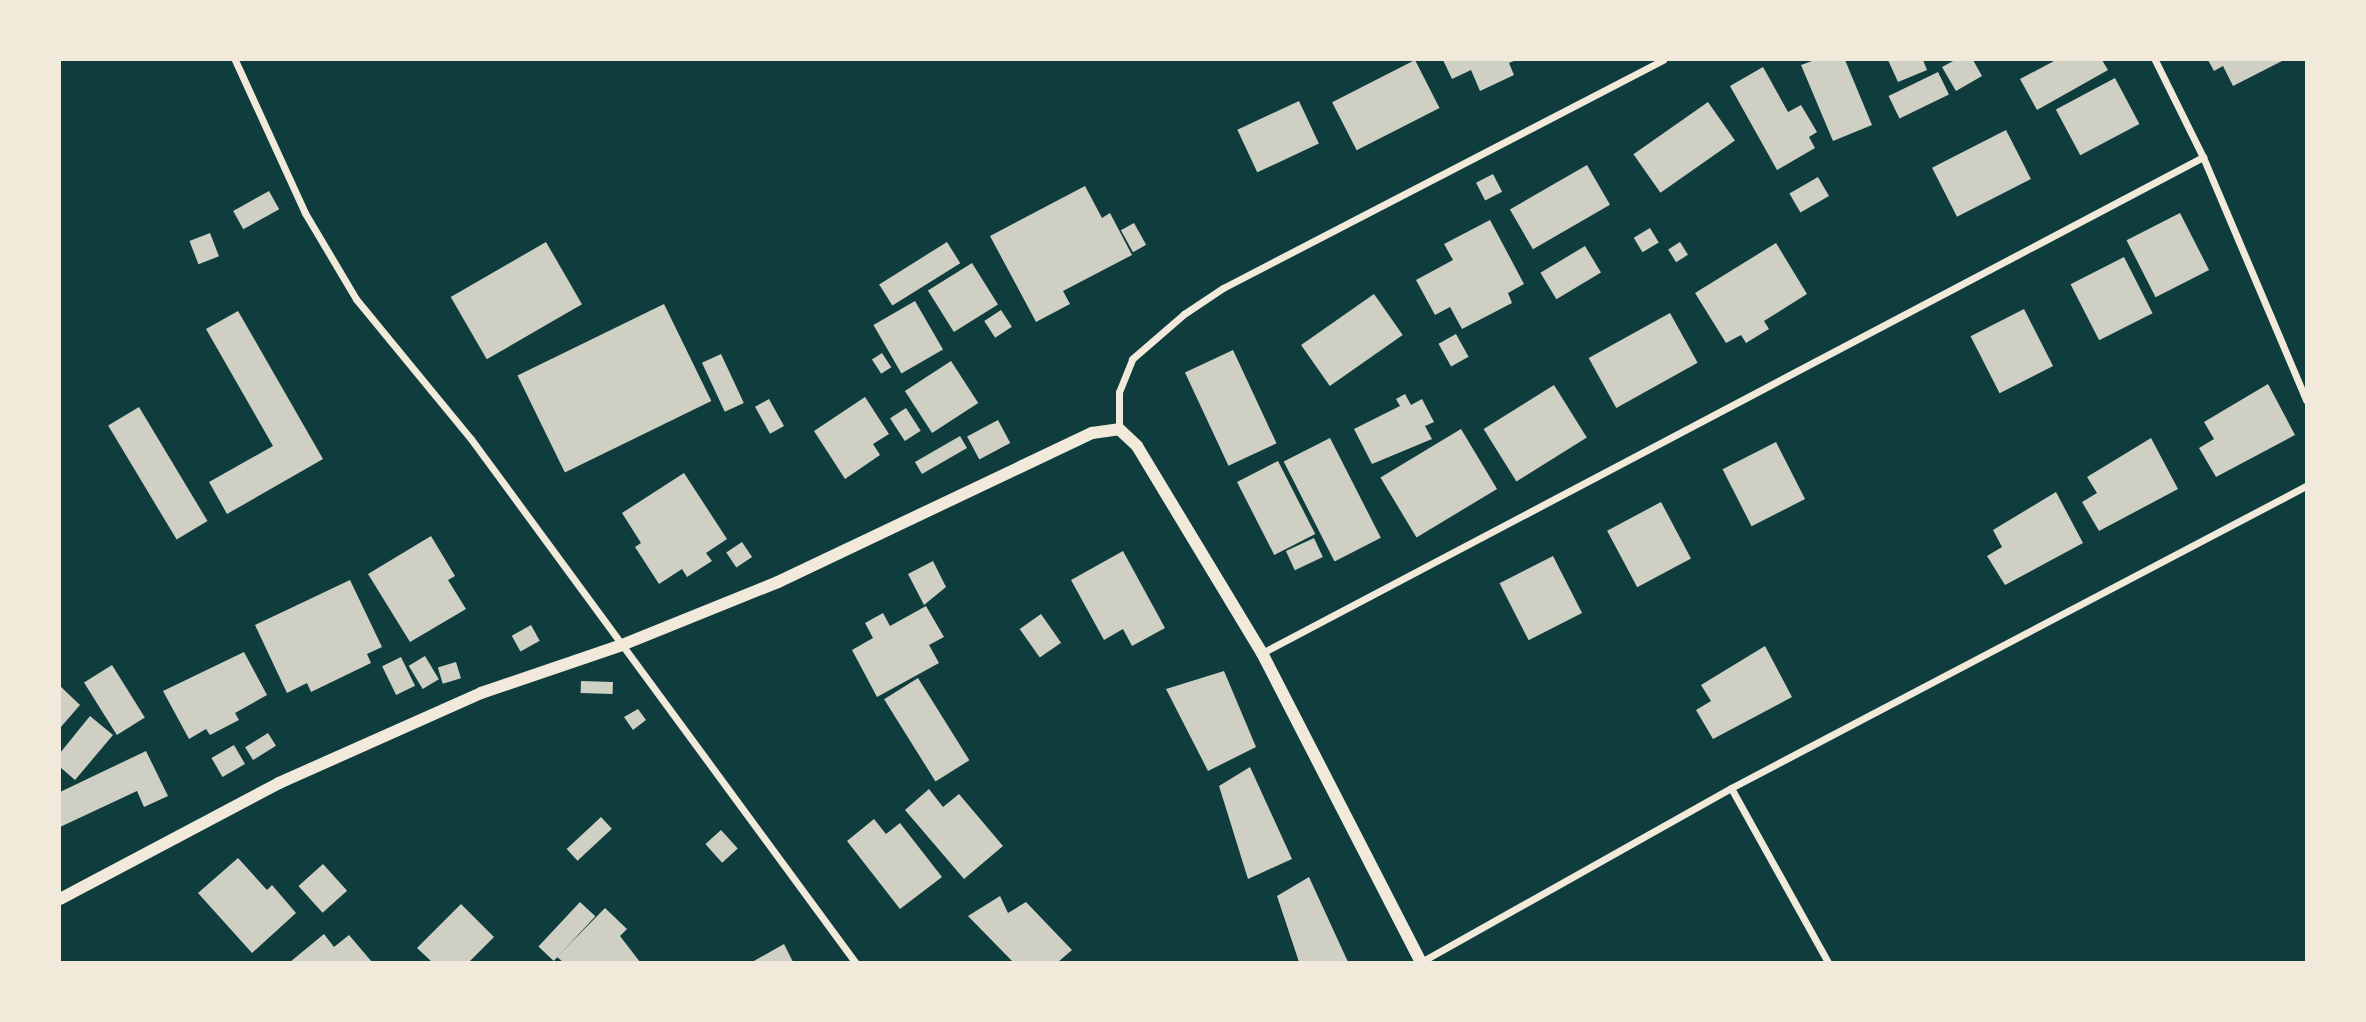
<!DOCTYPE html>
<html>
<head>
<meta charset="utf-8">
<style>
  body { margin:0 }
  #map { position:relative; width:2366px; height:1022px; overflow:hidden; background:#0f3d3e; font-family:"IBM Plex Sans",sans-serif }
  div>[style] { position:absolute }
  .building>* { inset:0; background:#cfcfc3; transform-origin:0 0 }
  .minor>* { height:7px; margin:-3.5px; padding:0 3.5px; transform-origin:3.5px; border-radius:3.5px; background:#f1e9da }
  .tertiary>* { height:12px; margin:-6px; padding:0 6px; transform-origin:6px; border-radius:6px; background:#f1e9da }
  span { translate:-50% -50%; white-space:nowrap; text-align:center; line-height:1.15; -webkit-text-stroke:7px #f1e9da; paint-order:stroke }
  .frame { position:absolute; inset:0; border:61px solid #f1e9da; pointer-events:none }
</style>
</head>
<body>
<div id="map">
  <div class="building">
    <div style="left:1415px;top:60px;width:54px;height:93px;rotate:63deg"></div>
    <div style="clip-path:polygon(1443px 60px,1516px 60px,1509px 63px,1514px 75px,1480px 91px,1471px 70px,1452px 79px)"></div>
    <div style="clip-path:polygon(1815px 60px,1845px 60px,1872px 125px,1833px 141px,1801px 65px)"></div>
    <div style="clip-path:polygon(1888px 60px,1923px 60px,1927px 70px,1898px 82px)"></div>
    <div style="clip-path:polygon(1955px 60px,1973px 60px,1982px 76px,1956px 91px,1942px 67px)"></div>
    <div style="clip-path:polygon(2056px 60px,2102px 60px,2108px 70px,2037px 110px,2020px 79px)"></div>
    <div style="clip-path:polygon(2208px 60px,2284px 60px,2233px 86px,2223px 66px,2214px 71px)"></div>
    <div style="clip-path:polygon(1763px 67px,1788px 112px,1801px 105px,1817px 132px,1809px 137px,1815px 148px,1777px 170px,1730px 86px)"></div>
    <div style="left:1938px;top:72px;width:25px;height:55px;rotate:64deg"></div>
    <div style="left:2115px;top:78px;width:52px;height:67px;rotate:62deg"></div>
    <div style="left:1299px;top:101px;width:47px;height:68px;rotate:65deg"></div>
    <div style="left:1708px;top:102px;width:47px;height:91px;rotate:55deg"></div>
    <div style="left:2006px;top:130px;width:55px;height:83px;rotate:63deg"></div>
    <div style="left:1587px;top:165px;width:46px;height:89px;rotate:60deg"></div>
    <div style="left:1493px;top:174px;width:20px;height:19px;rotate:63deg"></div>
    <div style="left:1818px;top:177px;width:22px;height:33px;rotate:60deg"></div>
    <div style="clip-path:polygon(1085px 186px,1102px 218px,1110px 213px,1132px 255px,1063px 291px,1070px 304px,1036px 322px,990px 236px)"></div>
    <div style="left:269px;top:191px;width:21px;height:41px;rotate:61deg"></div>
    <div style="left:2180px;top:213px;width:64px;height:60px;rotate:63deg"></div>
    <div style="clip-path:polygon(1490px 220px,1524px 284px,1508px 293px,1512px 303px,1462px 329px,1450px 307px,1435px 315px,1416px 280px,1453px 260px,1444px 244px)"></div>
    <div style="left:1134px;top:223px;width:25px;height:15px;rotate:61deg"></div>
    <div style="left:1650px;top:228px;width:17px;height:19px;rotate:59deg"></div>
    <div style="left:210px;top:233px;width:25px;height:22px;rotate:69deg"></div>
    <div style="left:546px;top:242px;width:72px;height:110px;rotate:60deg"></div>
    <div style="left:947px;top:242px;width:25px;height:80px;rotate:58deg"></div>
    <div style="left:1680px;top:242px;width:15px;height:14px;rotate:58deg"></div>
    <div style="clip-path:polygon(1776px 243px,1807px 294px,1764px 321px,1769px 329px,1746px 343px,1741px 335px,1726px 343px,1695px 293px)"></div>
    <div style="left:1585px;top:246px;width:31px;height:52px;rotate:59deg"></div>
    <div style="left:2124px;top:257px;width:63px;height:60px;rotate:63deg"></div>
    <div style="left:972px;top:263px;width:49px;height:52px;rotate:58deg"></div>
    <div style="left:1374px;top:294px;width:50px;height:89px;rotate:55deg"></div>
    <div style="left:915px;top:301px;width:56px;height:48px;rotate:60deg"></div>
    <div style="left:664px;top:304px;width:108px;height:163px;rotate:64deg"></div>
    <div style="left:2024px;top:309px;width:64px;height:60px;rotate:63deg"></div>
    <div style="left:1001px;top:310px;width:20px;height:20px;rotate:57deg"></div>
    <div style="clip-path:polygon(238px 311px,323px 459px,227px 514px,209px 482px,273px 446px,206px 329px)"></div>
    <div style="left:1670px;top:313px;width:57px;height:93px;rotate:61deg"></div>
    <div style="left:1456px;top:334px;width:26px;height:20px;rotate:61deg"></div>
    <div style="left:1233px;top:350px;width:103px;height:53px;rotate:65deg"></div>
    <div style="left:882px;top:353px;width:17px;height:12px;rotate:57deg"></div>
    <div style="left:721px;top:354px;width:54px;height:21px;rotate:65deg"></div>
    <div style="left:951px;top:361px;width:50px;height:55px;rotate:57deg"></div>
    <div style="clip-path:polygon(2268px 384px,2295px 435px,2216px 477px,2199px 448px,2214px 439px,2204px 422px)"></div>
    <div style="left:1554px;top:385px;width:62px;height:83px;rotate:58deg"></div>
    <div style="clip-path:polygon(1405px 394px,1411px 405px,1422px 399px,1434px 422px,1425px 426px,1432px 439px,1372px 464px,1354px 429px,1400px 406px,1396px 399px)"></div>
    <div style="clip-path:polygon(865px 397px,889px 434px,873px 444px,880px 455px,845px 479px,814px 431px)"></div>
    <div style="left:769px;top:399px;width:31px;height:16px;rotate:61deg"></div>
    <div style="left:139px;top:407px;width:133px;height:36px;rotate:59deg"></div>
    <div style="left:906px;top:408px;width:27px;height:19px;rotate:57deg"></div>
    <div style="left:998px;top:420px;width:26px;height:35px;rotate:62deg"></div>
    <div style="left:1461px;top:429px;width:70px;height:94px;rotate:59deg"></div>
    <div style="left:960px;top:436px;width:14px;height:52px;rotate:60deg"></div>
    <div style="left:1330px;top:438px;width:112px;height:52px;rotate:63deg"></div>
    <div style="clip-path:polygon(2151px 438px,2178px 489px,2099px 531px,2082px 502px,2097px 493px,2087px 477px)"></div>
    <div style="left:1776px;top:442px;width:64px;height:60px;rotate:63deg"></div>
    <div style="left:1278px;top:461px;width:82px;height:46px;rotate:63deg"></div>
    <div style="clip-path:polygon(684px 473px,727px 539px,706px 553px,712px 561px,687px 577px,682px 569px,659px 584px,635px 547px,641px 543px,622px 513px)"></div>
    <div style="clip-path:polygon(2056px 492px,2083px 543px,2005px 585px,1987px 556px,2002px 547px,1993px 530px)"></div>
    <div style="left:1661px;top:502px;width:64px;height:61px;rotate:62deg"></div>
    <div style="clip-path:polygon(431px 536px,455px 576px,448px 580px,466px 609px,410px 642px,368px 574px)"></div>
    <div style="left:1314px;top:538px;width:21px;height:31px;rotate:65deg"></div>
    <div style="left:742px;top:542px;width:18px;height:19px;rotate:56deg"></div>
    <div style="clip-path:polygon(1123px 551px,1165px 628px,1132px 646px,1123px 629px,1104px 640px,1071px 580px)"></div>
    <div style="left:1553px;top:556px;width:64px;height:60px;rotate:63deg"></div>
    <div style="clip-path:polygon(933px 561px,946px 587px,924px 605px,908px 574px)"></div>
    <div style="clip-path:polygon(350px 580px,382px 647px,367px 654px,371px 663px,311px 692px,307px 683px,287px 693px,255px 625px)"></div>
    <div style="clip-path:polygon(926px 606px,944px 637px,929px 645px,939px 663px,877px 697px,852px 650px,873px 638px,865px 623px,883px 613px,890px 626px)"></div>
    <div style="left:1041px;top:614px;width:35px;height:26px;rotate:55deg"></div>
    <div style="left:531px;top:625px;width:18px;height:22px;rotate:61deg"></div>
    <div style="clip-path:polygon(1765px 646px,1792px 697px,1713px 739px,1696px 710px,1711px 701px,1701px 685px)"></div>
    <div style="clip-path:polygon(244px 652px,267px 695px,235px 713px,239px 720px,210px 735px,206px 729px,189px 739px,163px 691px)"></div>
    <div style="left:425px;top:656px;width:27px;height:19px;rotate:59deg"></div>
    <div style="left:401px;top:657px;width:32px;height:21px;rotate:64deg"></div>
    <div style="left:456px;top:662px;width:17px;height:19px;rotate:73deg"></div>
    <div style="left:112px;top:665px;width:62px;height:33px;rotate:58deg"></div>
    <div style="clip-path:polygon(1224px 671px,1256px 747px,1208px 771px,1166px 689px)"></div>
    <div style="left:918px;top:678px;width:97px;height:40px;rotate:58deg"></div>
    <div style="left:581px;top:681px;width:32px;height:12px;rotate:2deg"></div>
    <div style="clip-path:polygon(60px 686px,80px 705px,60px 728px)"></div>
    <div style="clip-path:polygon(638px 709px,646px 720px,633px 730px,624px 717px)"></div>
    <div style="clip-path:polygon(90px 716px,113px 735px,75px 780px,60px 767px,60px 753px)"></div>
    <div style="left:268px;top:733px;width:15px;height:27px;rotate:58deg"></div>
    <div style="left:234px;top:745px;width:22px;height:26px;rotate:60deg"></div>
    <div style="clip-path:polygon(146px 751px,168px 796px,144px 807px,137px 791px,60px 827px,60px 792px)"></div>
    <div style="clip-path:polygon(1250px 767px,1292px 859px,1248px 879px,1219px 786px)"></div>
    <div style="clip-path:polygon(929px 789px,943px 807px,959px 794px,1003px 846px,964px 879px,905px 810px)"></div>
    <div style="left:601px;top:817px;width:16px;height:47px;rotate:47deg"></div>
    <div style="clip-path:polygon(874px 819px,886px 834px,900px 823px,942px 877px,900px 909px,847px 841px)"></div>
    <div style="left:721px;top:830px;width:25px;height:21px;rotate:48deg"></div>
    <div style="clip-path:polygon(238px 858px,267px 890px,272px 885px,296px 913px,252px 953px,198px 893px)"></div>
    <div style="left:323px;top:864px;width:36px;height:33px;rotate:48deg"></div>
    <div style="clip-path:polygon(1309px 877px,1348px 962px,1299px 962px,1277px 896px)"></div>
    <div style="clip-path:polygon(1000px 896px,1008px 913px,1026px 902px,1072px 950px,1058px 962px,1013px 962px,968px 916px)"></div>
    <div style="left:580px;top:902px;width:21px;height:61px;rotate:43deg"></div>
    <div style="clip-path:polygon(461px 904px,494px 937px,469px 962px,432px 962px,417px 948px)"></div>
    <div style="clip-path:polygon(605px 908px,627px 929px,620px 936px,640px 962px,563px 962px,557px 957px)"></div>
    <div style="clip-path:polygon(324px 934px,334px 947px,349px 935px,372px 962px,290px 962px)"></div>
    <div style="clip-path:polygon(784px 944px,793px 962px,752px 962px)"></div>
  </div>
  <div class="minor">
    <div style="left:235px;top:60px;width:168px;rotate:65.4deg"></div>
    <div style="left:305px;top:213px;width:100px;rotate:59.3deg"></div>
    <div style="left:356px;top:299px;width:181px;rotate:50.6deg"></div>
    <div style="left:471px;top:439px;width:649px;rotate:53.71deg"></div>
    <div style="left:2155px;top:60px;width:108px;rotate:63.7deg"></div>
    <div style="left:2203px;top:157px;width:264px;rotate:67deg"></div>
    <div style="left:1119px;top:429px;width:37px;rotate:-90deg"></div>
    <div style="left:1119px;top:392px;width:35px;rotate:-68deg"></div>
    <div style="left:1132px;top:359px;width:69px;rotate:-40.9deg"></div>
    <div style="left:1184px;top:314px;width:47px;rotate:-33.7deg"></div>
    <div style="left:1223px;top:288px;width:496px;rotate:-27.4deg"></div>
    <div style="left:1262px;top:653px;width:1064px;rotate:-27.79deg"></div>
    <div style="left:1731px;top:788px;width:199px;rotate:60.9deg"></div>
    <div style="left:1421px;top:962px;width:355px;rotate:-29.3deg"></div>
    <div style="left:1731px;top:788px;width:649px;rotate:-27.71deg"></div>
  </div>
  <div class="tertiary">
    <div style="left:60px;top:899px;width:248px;rotate:-27.9deg"></div>
    <div style="left:279px;top:783px;width:221px;rotate:-24deg"></div>
    <div style="left:481px;top:693px;width:149px;rotate:-18.8deg"></div>
    <div style="left:622px;top:645px;width:168px;rotate:-22deg"></div>
    <div style="left:778px;top:582px;width:348px;rotate:-25.4deg"></div>
    <div style="left:1092px;top:433px;width:27px;rotate:-8deg"></div>
    <div style="left:1119px;top:429px;width:25px;rotate:43deg"></div>
    <div style="left:1137px;top:446px;width:242px;rotate:58.9deg"></div>
    <div style="left:1262px;top:653px;width:348px;rotate:62.8deg"></div>
  </div>
  <div class="frame"></div>
</div>
</body>
</html>
